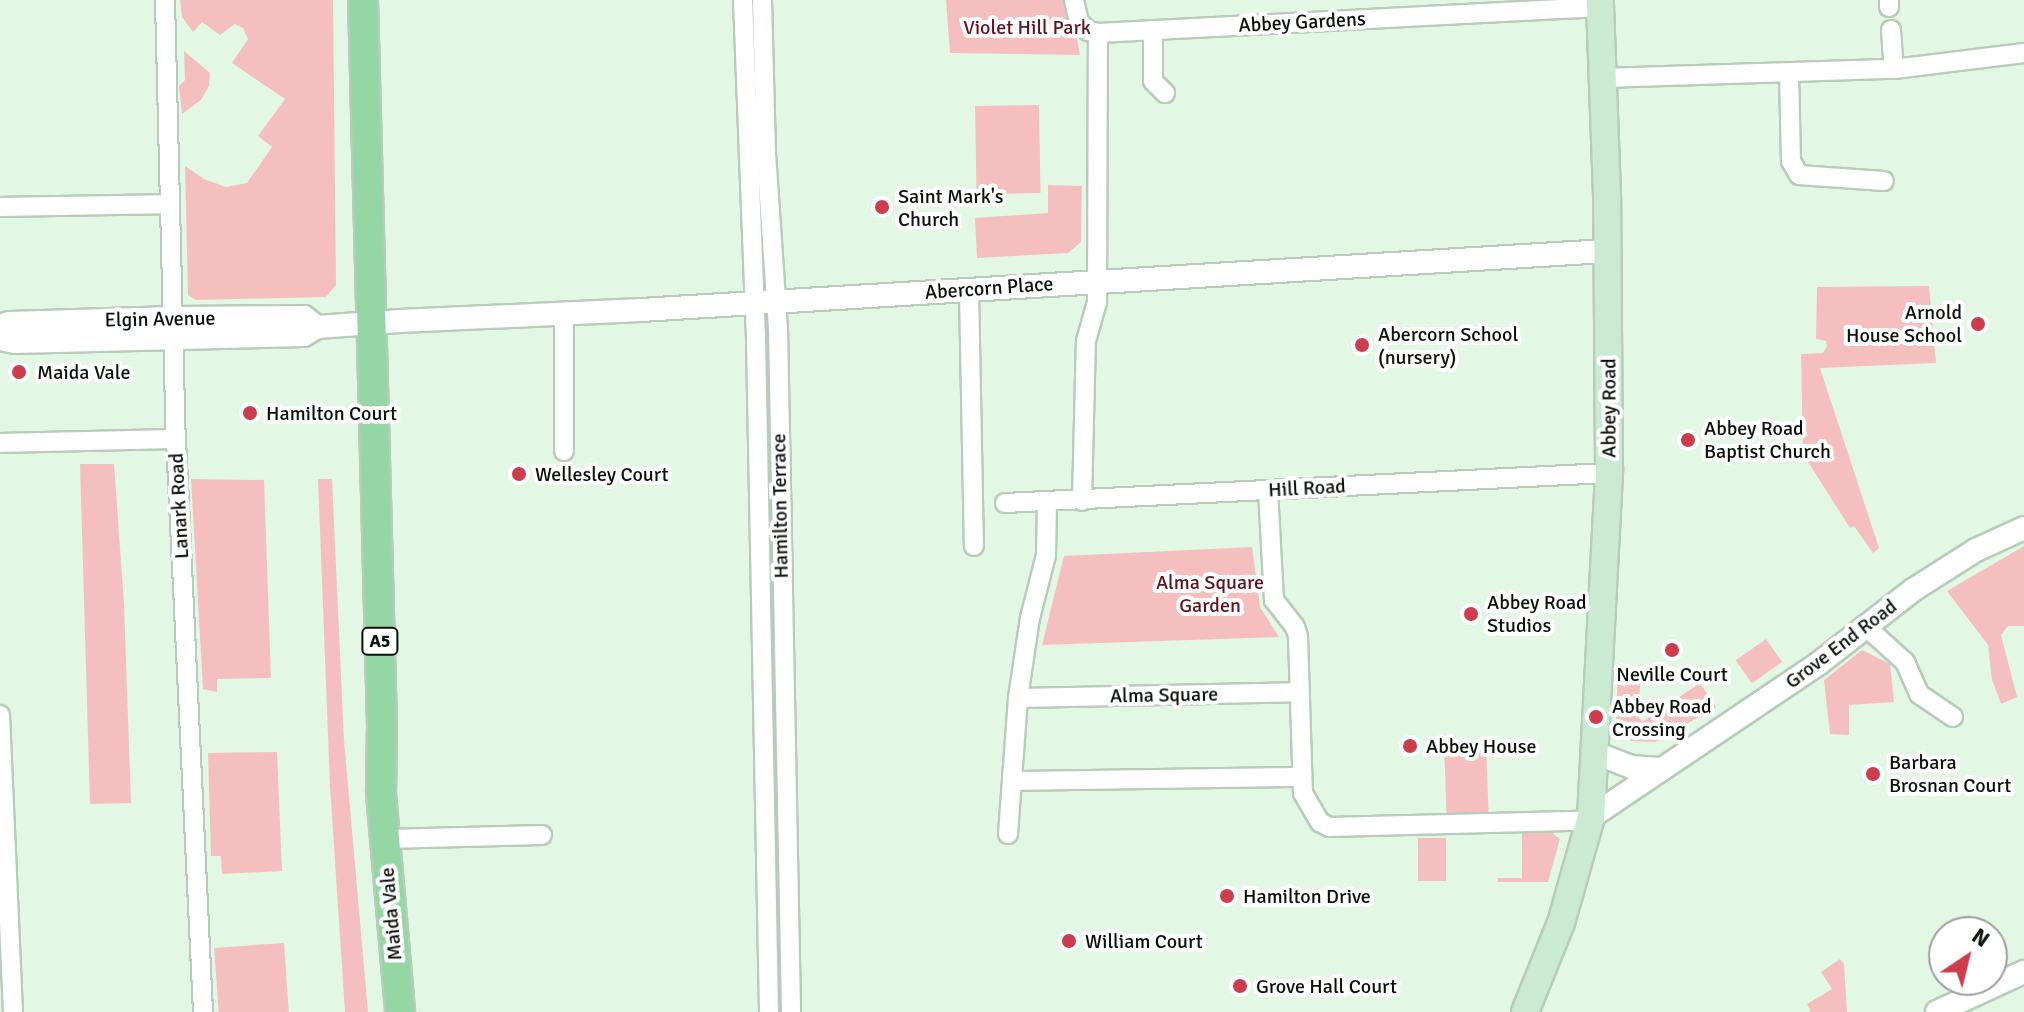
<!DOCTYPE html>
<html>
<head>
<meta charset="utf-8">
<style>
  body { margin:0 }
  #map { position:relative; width:2024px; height:1012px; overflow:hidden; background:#e2f8e5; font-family:Signika,sans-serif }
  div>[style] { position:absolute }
  .green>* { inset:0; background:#f6bfbf; transform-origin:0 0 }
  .roads { filter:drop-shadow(2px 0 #b7ccba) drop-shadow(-2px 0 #b7ccba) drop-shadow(0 2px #b7ccba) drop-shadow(0 -2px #b7ccba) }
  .minor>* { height:18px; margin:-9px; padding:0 9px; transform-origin:9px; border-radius:9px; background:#fff }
  .tertiary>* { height:22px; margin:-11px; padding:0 11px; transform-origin:11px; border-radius:11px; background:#fff }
  .secondary>* { height:26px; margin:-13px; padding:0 13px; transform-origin:13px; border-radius:13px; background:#caebd2 }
  .primary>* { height:28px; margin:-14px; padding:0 14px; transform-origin:14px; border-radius:14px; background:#95d7a4 }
  .dots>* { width:22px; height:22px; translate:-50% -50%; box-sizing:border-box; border:4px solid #fff; border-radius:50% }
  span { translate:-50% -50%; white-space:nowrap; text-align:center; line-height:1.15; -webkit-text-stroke:8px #fff; paint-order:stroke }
  .shield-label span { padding:2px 6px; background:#fff; border:2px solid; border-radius:6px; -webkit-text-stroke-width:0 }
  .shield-label { font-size:18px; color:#09100a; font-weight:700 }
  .street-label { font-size:20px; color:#09100a }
  .park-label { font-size:20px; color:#60111d }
  .poi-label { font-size:20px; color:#09100a }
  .left { translate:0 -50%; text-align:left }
  .right { translate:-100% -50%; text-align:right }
  .north { position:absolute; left:1928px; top:916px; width:80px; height:80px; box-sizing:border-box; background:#fff; border:2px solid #9d9f9d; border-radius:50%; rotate:35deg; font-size:22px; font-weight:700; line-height:32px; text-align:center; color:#09100a }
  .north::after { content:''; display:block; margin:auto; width:28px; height:36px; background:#cd3d4e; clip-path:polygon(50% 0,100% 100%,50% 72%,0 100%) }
</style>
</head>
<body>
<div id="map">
  <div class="green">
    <div style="clip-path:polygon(180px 0,333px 0,336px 285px,326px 297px,196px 300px,188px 295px,185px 166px,204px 179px,226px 187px,247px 183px,272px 147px,258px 136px,285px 99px,232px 63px,248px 39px,243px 28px,235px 24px,220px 35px,202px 22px,193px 32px,182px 17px)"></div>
    <div style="clip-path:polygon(946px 0,1070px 0,1080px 55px,950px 53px)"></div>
    <div style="clip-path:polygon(184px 51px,210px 73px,209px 86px,201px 100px,182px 114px,179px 86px,185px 80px)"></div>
    <div style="left:1039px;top:105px;width:88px;height:64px;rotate:89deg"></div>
    <div style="clip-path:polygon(1048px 185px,1082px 186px,1081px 242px,1068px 253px,977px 258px,975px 218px,1048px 213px)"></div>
    <div style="clip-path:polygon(1929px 286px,1936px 363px,1820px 368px,1879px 548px,1873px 553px,1854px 526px,1850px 528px,1803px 454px,1801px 354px,1823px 353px,1827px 346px,1826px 341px,1816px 339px,1817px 287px)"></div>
    <div style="clip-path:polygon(80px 464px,114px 464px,124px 604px,131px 803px,90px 804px)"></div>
    <div style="clip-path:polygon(191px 479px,264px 480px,271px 678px,217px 679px,217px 692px,203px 689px)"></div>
    <div style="clip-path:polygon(318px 479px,332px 479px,344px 740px,368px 1012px,345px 1012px,330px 786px)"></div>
    <div style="clip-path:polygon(2024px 546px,2024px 626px,2008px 626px,2001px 635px,2017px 697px,2001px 704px,1992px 680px,1988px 645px,1947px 591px)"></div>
    <div style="clip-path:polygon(1252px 547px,1260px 607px,1279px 637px,1042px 645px,1064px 556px)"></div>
    <div style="left:1766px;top:639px;width:28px;height:37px;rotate:55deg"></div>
    <div style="clip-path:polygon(1862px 650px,1890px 664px,1894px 702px,1849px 705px,1849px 735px,1830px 734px,1824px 680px)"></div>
    <div style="clip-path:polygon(1618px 670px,1641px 672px,1639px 704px,1634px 710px,1642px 722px,1700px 683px,1716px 707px,1655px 742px,1631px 741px,1621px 733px,1616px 721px)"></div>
    <div style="left:1486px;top:741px;width:72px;height:42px;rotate:88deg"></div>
    <div style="clip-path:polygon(277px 752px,282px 871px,222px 874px,221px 856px,211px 856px,208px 753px)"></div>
    <div style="clip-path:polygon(1522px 832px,1551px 832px,1560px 839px,1548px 882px,1498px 882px,1498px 878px,1522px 878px)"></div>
    <div style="left:1418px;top:838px;width:28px;height:43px"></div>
    <div style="left:284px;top:943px;width:69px;height:70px;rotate:86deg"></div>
    <div style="clip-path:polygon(1840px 959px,1844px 964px,1847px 1012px,1811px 1012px,1807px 1004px,1832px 989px,1821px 972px)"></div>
  </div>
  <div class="roads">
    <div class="minor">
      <div style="left:165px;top:0;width:439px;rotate:88.6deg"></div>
      <div style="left:176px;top:439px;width:574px;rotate:87.3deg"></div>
      <div style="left:743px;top:0;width:340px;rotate:87.8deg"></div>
      <div style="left:756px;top:340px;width:672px;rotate:88.89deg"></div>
      <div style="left:762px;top:0;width:153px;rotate:88.5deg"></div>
      <div style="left:766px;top:153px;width:175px;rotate:86.1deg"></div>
      <div style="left:778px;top:328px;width:684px;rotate:88.91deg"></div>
      <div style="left:1074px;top:0;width:23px;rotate:77deg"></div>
      <div style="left:1079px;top:22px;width:13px;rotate:45deg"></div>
      <div style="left:1088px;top:31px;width:10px;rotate:11deg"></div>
      <div style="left:1098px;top:33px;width:504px;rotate:-2.96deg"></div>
      <div style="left:1889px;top:0;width:7px;rotate:90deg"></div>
      <div style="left:1153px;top:30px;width:51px;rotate:90deg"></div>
      <div style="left:1153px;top:81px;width:17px;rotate:45deg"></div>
      <div style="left:1891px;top:30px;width:39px;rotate:86deg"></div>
      <div style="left:1789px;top:73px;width:88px;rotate:88.7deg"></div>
      <div style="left:1791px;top:161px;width:16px;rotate:60deg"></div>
      <div style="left:1799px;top:175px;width:85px;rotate:4deg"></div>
      <div style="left:1603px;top:78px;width:291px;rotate:-1.8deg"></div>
      <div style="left:1894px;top:69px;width:131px;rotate:-7deg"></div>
      <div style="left:0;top:207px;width:169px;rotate:-1deg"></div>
      <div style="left:969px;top:291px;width:255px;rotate:88.9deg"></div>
      <div style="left:564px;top:314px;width:137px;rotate:90deg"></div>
      <div style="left:0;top:443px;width:176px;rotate:-1.3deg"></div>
      <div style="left:1268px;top:490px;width:110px;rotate:86.9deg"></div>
      <div style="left:1274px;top:600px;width:34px;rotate:52deg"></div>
      <div style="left:1295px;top:627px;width:9px;rotate:72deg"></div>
      <div style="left:1298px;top:636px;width:157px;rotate:88.2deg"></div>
      <div style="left:1303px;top:793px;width:34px;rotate:60deg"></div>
      <div style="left:1320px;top:822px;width:10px;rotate:29deg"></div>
      <div style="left:1329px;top:827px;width:251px;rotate:-1.4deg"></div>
      <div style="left:1580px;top:821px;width:12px;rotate:-20deg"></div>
      <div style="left:1082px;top:501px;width:160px;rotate:-88.6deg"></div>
      <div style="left:1086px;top:341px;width:41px;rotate:-74.2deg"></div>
      <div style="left:1097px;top:302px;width:269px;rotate:-89.8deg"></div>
      <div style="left:1005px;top:503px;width:604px;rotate:-2.85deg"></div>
      <div style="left:1864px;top:625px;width:55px;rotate:42.1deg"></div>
      <div style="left:1905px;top:662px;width:35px;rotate:66deg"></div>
      <div style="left:1919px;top:694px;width:41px;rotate:34.1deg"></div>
      <div style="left:1018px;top:698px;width:281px;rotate:-1.2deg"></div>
      <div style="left:0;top:715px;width:297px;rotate:87.5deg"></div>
      <div style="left:1012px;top:781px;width:289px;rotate:-0.8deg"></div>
      <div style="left:1008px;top:834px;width:136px;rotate:-85.8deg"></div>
      <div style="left:1018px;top:698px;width:81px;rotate:-81.5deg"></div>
      <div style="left:1030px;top:618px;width:65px;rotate:-75.7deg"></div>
      <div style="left:1046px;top:555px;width:53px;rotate:-88.9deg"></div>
      <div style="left:385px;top:839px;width:157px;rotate:-1.5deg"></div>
    </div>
    <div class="tertiary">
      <div style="left:0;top:326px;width:9px;rotate:-18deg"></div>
      <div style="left:9px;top:323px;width:166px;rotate:-1.7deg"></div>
      <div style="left:175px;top:318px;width:129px;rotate:-0.4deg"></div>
      <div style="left:304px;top:317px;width:16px;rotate:38deg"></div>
      <div style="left:0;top:339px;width:15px;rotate:11deg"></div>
      <div style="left:15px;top:342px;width:289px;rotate:-1.4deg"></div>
      <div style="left:304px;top:335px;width:15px;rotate:-32deg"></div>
      <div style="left:317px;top:327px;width:83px;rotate:-4.1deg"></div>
      <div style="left:400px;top:321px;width:241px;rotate:-2.6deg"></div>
      <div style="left:641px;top:310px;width:968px;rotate:-3.5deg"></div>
      <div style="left:1595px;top:753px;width:39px;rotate:21deg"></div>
      <div style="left:1631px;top:767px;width:30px;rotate:4deg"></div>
      <div style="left:1591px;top:817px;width:274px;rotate:-34deg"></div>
      <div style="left:1818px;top:664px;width:120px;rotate:-37.9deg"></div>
      <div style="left:1913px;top:590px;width:75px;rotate:-32.4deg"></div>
      <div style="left:1976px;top:550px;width:53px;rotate:-24.6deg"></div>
      <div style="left:1937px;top:1012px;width:96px;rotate:-24.7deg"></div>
    </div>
    <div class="secondary">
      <div style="left:1525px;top:1012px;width:96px;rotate:-68deg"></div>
      <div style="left:1561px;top:923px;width:110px;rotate:-74.2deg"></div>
      <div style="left:1591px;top:817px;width:349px;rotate:-87deg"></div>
      <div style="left:1609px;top:468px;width:273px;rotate:-90.4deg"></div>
      <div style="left:1607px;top:195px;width:195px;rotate:-92.1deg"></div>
    </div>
    <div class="primary">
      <div style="left:363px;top:0;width:724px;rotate:88.5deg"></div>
      <div style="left:382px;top:724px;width:69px;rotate:90.8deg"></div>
      <div style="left:381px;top:793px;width:220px;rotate:85deg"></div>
    </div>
  </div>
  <div class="dots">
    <div style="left:882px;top:207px;background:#cd3d4e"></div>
    <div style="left:1978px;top:324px;background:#cd3d4e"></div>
    <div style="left:1362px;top:345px;background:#cd3d4e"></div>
    <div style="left:19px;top:372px;background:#cd3d4e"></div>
    <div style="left:250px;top:413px;background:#cd3d4e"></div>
    <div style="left:1688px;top:440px;background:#cd3d4e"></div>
    <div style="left:519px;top:474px;background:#cd3d4e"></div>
    <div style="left:1471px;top:614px;background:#cd3d4e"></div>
    <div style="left:1672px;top:650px;background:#cd3d4e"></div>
    <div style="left:1596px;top:717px;background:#cd3d4e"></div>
    <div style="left:1410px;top:746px;background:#cd3d4e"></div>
    <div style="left:1873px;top:774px;background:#cd3d4e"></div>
    <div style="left:1227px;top:896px;background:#cd3d4e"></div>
    <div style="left:1069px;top:941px;background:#cd3d4e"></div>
    <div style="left:1240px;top:986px;background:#cd3d4e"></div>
  </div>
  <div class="shield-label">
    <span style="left:380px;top:641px">A5</span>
  </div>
  <div class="street-label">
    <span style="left:1302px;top:22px;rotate:-3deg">Abbey Gardens</span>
    <span style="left:989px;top:288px;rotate:-4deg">Abercorn Place</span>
    <span style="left:160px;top:319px;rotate:-1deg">Elgin Avenue</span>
    <span style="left:1609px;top:408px;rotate:-90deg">Abbey Road</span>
    <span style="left:1307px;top:488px;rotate:-3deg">Hill Road</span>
    <span style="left:179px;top:506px;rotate:-93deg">Lanark Road</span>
    <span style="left:780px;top:506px;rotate:-91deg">Hamilton Terrace</span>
    <span style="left:1841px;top:644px;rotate:-37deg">Grove End Road</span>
    <span style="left:1164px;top:695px;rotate:-1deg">Alma Square</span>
    <span style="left:391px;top:914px;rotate:-95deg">Maida Vale</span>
  </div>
  <div class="park-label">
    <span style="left:1027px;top:27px">Violet Hill Park</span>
    <span style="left:1210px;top:594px">Alma Square<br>Garden</span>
  </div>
  <div class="poi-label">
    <span class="left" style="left:898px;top:208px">Saint Mark's<br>Church</span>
    <span class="right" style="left:1962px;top:324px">Arnold<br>House School</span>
    <span class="left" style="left:1378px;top:346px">Abercorn School<br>(nursery)</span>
    <span class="left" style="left:37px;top:372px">Maida Vale</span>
    <span class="left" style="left:266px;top:413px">Hamilton Court</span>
    <span class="left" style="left:1704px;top:440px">Abbey Road<br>Baptist Church</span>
    <span class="left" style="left:535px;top:474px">Wellesley Court</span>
    <span class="left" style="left:1487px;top:614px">Abbey Road<br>Studios</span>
    <span style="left:1672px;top:674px">Neville Court</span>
    <span class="left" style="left:1612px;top:718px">Abbey Road<br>Crossing</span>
    <span class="left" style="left:1426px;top:746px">Abbey House</span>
    <span class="left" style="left:1889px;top:774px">Barbara<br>Brosnan Court</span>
    <span class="left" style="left:1243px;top:896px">Hamilton Drive</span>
    <span class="left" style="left:1085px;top:941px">William Court</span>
    <span class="left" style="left:1256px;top:986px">Grove Hall Court</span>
  </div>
  <div class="north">N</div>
</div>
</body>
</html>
